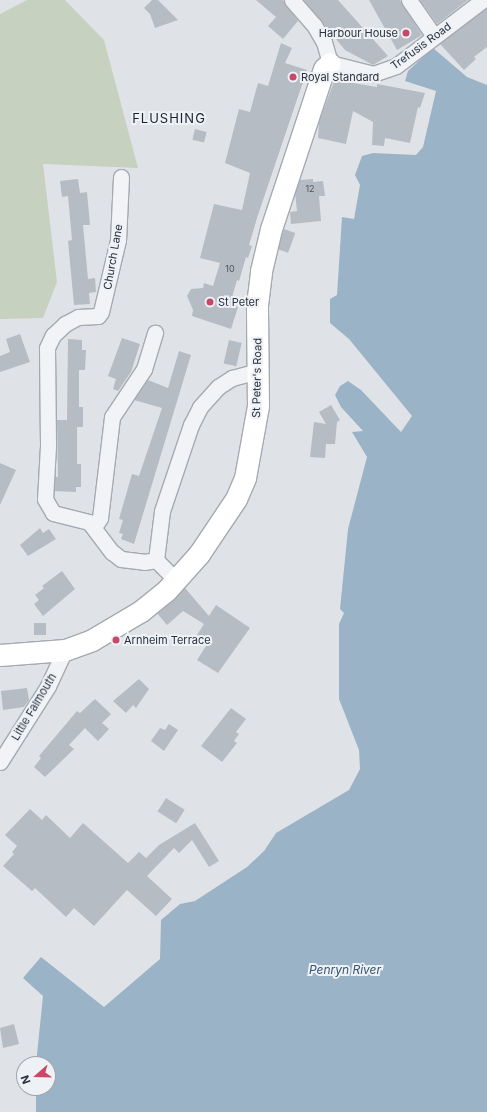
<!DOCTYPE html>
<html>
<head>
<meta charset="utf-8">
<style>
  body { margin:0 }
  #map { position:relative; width:487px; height:1112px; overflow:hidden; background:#dfe3e7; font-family:Inter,sans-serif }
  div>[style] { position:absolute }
  .green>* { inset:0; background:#c6d1c0 }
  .water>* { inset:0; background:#9bb3c6 }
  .building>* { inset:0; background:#b6bcc4; transform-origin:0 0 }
  .roads { filter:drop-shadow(1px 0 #a5aab1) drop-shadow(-1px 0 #a5aab1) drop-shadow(0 1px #a5aab1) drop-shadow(0 -1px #a5aab1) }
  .street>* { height:15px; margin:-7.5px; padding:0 7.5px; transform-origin:7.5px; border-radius:7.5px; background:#f1f3f6 }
  .secondary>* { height:21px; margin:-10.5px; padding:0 10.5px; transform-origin:10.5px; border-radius:10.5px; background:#fff }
  .dots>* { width:11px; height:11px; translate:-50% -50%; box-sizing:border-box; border:2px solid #eef1f5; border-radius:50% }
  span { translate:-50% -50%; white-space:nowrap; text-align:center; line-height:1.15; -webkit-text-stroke:4px #eef1f5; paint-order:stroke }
  .number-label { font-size:9px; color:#4c545f }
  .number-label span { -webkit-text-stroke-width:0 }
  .poi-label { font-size:11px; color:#29323d }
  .right { translate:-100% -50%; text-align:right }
  .left { translate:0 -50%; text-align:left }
  .street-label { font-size:11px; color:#29323d }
  .water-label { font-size:12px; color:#35546f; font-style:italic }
  .quarter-label { font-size:13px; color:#1b232e; letter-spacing:1px }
  .north { position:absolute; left:16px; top:1056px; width:40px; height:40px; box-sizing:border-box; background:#eef1f5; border:1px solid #9fa5ab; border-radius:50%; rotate:250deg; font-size:11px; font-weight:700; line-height:16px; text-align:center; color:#29323d }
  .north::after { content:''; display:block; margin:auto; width:14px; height:18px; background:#c74967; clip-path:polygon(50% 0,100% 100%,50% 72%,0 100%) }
</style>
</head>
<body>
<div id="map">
  <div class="green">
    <div style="clip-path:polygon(27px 0,65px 0,104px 40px,138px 168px,43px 164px,57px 282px,43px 318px,0 319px,0 14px)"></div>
  </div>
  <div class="water">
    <div style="clip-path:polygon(433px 48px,467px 77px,487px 85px,487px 1112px,36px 1112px,36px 1088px,48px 1088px,48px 1064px,36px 1064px,43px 996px,23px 978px,41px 957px,104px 1007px,160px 959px,161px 920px,180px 904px,195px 901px,247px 867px,264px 851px,276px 833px,349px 790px,360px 769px,359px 750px,339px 699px,339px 624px,344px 613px,340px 609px,348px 529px,367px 457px,352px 432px,363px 431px,341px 407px,335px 395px,340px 386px,348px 381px,361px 390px,401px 432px,412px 416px,349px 339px,330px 323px,330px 299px,337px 295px,342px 217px,354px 219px,360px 185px,355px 175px,362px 156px,373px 153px,416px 155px,423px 147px,436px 91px,405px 81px,408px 71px)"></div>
  </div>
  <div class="building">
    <div style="clip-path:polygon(152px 0,158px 0,178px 20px,155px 28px,150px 14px,144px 8px)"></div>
    <div style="clip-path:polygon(256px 0,283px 0,298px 21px,283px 39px,268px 26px,276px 17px)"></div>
    <div style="clip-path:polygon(304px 0,338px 0,388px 56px,373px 65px,345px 50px)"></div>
    <div style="clip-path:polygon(369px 0,400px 0,422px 35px,397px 50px)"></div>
    <div style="clip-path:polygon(420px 0,468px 0,437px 24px)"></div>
    <div style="clip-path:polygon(487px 8px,487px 47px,474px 57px,476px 59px,464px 70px,440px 44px)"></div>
    <div style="clip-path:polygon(281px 43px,292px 48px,285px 63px,307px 70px,258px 215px,249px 245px,252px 246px,248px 258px,246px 257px,239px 281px,237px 280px,230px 304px,238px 307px,231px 329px,192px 316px,193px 310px,187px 296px,191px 289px,203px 288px,204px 283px,213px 286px,220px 263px,200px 258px,214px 204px,242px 210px,250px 173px,225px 163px,239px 109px,250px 112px,258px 83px,268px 86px)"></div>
    <div style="clip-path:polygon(336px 76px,348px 78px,347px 82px,377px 87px,377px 84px,425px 93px,420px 108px,418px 107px,410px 143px,385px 138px,384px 146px,372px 145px,373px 122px,353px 111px,346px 144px,318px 138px,319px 122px)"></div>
    <div style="left:195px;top:129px;width:12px;height:11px;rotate:14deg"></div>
    <div style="clip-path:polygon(78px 179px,80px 193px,87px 192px,90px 225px,83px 225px,88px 279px,95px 278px,96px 292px,89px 293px,90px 304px,74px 305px,68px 241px,72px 240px,68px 196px,62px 197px,60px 181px)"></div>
    <div style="clip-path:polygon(313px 179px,313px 182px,323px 181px,325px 196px,319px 196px,321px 221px,291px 224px,290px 212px,297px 211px,295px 193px,300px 180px)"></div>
    <div style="left:284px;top:229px;width:12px;height:21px;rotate:20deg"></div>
    <div style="clip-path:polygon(20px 334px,30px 362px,0 372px,0 356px,10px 352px,6px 339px)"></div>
    <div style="clip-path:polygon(122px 338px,140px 344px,131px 372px,118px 391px,113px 389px,116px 379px,108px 376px)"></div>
    <div style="clip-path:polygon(68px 339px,82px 340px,82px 350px,86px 350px,85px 370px,79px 370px,79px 407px,83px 407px,83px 427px,77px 427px,77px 464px,81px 464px,81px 487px,76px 487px,76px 492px,54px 491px,55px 477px,58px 477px,57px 420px,67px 420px)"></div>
    <div style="left:229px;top:340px;width:13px;height:24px;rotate:13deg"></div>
    <div style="clip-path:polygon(179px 351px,191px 355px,134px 544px,121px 539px,123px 534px,119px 533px,123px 520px,119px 519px,132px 474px,139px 476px,162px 408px,134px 400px,148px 380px,168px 388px)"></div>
    <div style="clip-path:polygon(331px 405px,340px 420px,337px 422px,335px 444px,326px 444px,325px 458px,310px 457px,314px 422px,326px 424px,319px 412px)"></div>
    <div style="clip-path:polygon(0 463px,16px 470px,0 505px)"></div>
    <div style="clip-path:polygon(40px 528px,43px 533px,49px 529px,56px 539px,28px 556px,20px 545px)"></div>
    <div style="clip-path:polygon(62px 571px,75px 589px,43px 616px,34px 604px,39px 600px,35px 595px,44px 588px,42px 586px)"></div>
    <div style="clip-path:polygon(185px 588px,209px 616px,216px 605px,250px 628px,218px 673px,197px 660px,208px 643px,197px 635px,204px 624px,183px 611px,167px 625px,157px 613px)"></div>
    <div style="left:34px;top:623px;width:12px;height:12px"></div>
    <div style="clip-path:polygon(139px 679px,149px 689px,136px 708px,133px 705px,126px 713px,113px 701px)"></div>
    <div style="clip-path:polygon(27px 688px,29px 700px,24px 707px,3px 710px,1px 691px)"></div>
    <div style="clip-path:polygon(95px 699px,111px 714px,102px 723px,109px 729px,98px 741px,85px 728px,69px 745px,74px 749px,45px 777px,34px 767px,41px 758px,39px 756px,77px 711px,80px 713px)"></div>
    <div style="clip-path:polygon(231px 708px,246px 719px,236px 732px,239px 734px,234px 741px,237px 743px,222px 762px,201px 746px)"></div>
    <div style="clip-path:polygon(169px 724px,178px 730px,164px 751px,151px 741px,160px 728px,165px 730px)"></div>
    <div style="left:166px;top:798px;width:22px;height:16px;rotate:32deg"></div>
    <div style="clip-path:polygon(30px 809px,42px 820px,46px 815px,70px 838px,83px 823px,128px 863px,139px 852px,146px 858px,159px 845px,195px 823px,219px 861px,209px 867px,192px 840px,179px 853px,174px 848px,147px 876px,172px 899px,156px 916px,127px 890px,94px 926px,74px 908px,66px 917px,35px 888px,32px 891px,3px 866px,14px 854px,12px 852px,17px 846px,5px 835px)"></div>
    <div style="clip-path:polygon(14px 1024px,19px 1044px,3px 1048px,0 1028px)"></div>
  </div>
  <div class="roads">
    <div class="street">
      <div style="left:292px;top:0;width:33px;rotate:49deg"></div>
      <div style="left:314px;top:25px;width:20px;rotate:60deg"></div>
      <div style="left:324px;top:42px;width:22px;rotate:74deg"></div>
      <div style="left:330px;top:63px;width:44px;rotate:14.3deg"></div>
      <div style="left:373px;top:74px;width:24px;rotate:-19deg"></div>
      <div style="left:396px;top:66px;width:109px;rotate:-37.2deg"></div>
      <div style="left:409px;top:0;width:44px;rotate:55.2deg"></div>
      <div style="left:121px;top:177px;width:63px;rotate:92.7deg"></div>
      <div style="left:118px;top:240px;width:74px;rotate:103.3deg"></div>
      <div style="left:101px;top:312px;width:5px;rotate:127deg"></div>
      <div style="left:98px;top:316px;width:20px;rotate:177deg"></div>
      <div style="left:78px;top:317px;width:15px;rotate:152deg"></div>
      <div style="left:65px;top:324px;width:16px;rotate:137deg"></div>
      <div style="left:53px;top:335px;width:14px;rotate:115deg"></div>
      <div style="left:47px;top:348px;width:98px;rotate:89.4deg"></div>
      <div style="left:48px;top:446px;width:53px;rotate:93.2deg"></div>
      <div style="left:45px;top:499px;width:16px;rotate:60deg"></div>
      <div style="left:53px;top:513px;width:37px;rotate:14deg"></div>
      <div style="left:89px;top:522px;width:38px;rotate:53deg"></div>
      <div style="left:112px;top:552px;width:11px;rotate:38deg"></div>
      <div style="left:121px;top:559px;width:23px;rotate:7deg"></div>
      <div style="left:144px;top:562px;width:12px;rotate:-9deg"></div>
      <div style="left:94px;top:527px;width:11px;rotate:-56deg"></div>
      <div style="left:100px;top:518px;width:102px;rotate:-83.2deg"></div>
      <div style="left:112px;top:417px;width:58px;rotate:-56.3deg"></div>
      <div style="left:144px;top:369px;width:38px;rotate:-73deg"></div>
      <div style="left:176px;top:580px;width:28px;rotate:-135deg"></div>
      <div style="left:156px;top:560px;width:49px;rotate:-83deg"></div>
      <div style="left:162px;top:511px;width:91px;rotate:-71.4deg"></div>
      <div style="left:191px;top:425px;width:20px;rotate:-63deg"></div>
      <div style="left:200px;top:407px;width:27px;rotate:-48deg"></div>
      <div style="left:218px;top:387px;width:17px;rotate:-33deg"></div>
      <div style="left:232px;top:378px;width:28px;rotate:-15deg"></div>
      <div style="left:0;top:762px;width:90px;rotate:-57.7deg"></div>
      <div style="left:48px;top:686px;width:40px;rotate:-65deg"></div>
    </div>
    <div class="secondary">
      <div style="left:0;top:655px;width:65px;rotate:-4.4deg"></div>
      <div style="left:65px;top:650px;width:29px;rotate:-20deg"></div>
      <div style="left:92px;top:640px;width:57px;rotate:-30.6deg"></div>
      <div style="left:141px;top:611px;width:32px;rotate:-39deg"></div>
      <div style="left:166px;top:591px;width:50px;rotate:-48.3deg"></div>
      <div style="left:199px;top:554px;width:66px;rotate:-56.1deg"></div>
      <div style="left:236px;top:499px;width:23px;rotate:-67deg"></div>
      <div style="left:245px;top:478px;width:73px;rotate:-79.8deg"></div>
      <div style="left:258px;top:406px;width:101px;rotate:-90.6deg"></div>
      <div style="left:257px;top:305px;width:34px;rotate:-83deg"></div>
      <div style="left:261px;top:271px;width:43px;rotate:-76.6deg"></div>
      <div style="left:271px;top:229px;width:169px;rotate:-71.7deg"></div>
      <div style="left:324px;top:69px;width:8px;rotate:-45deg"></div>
    </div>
  </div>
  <div class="dots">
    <div style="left:406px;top:33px;background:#c74967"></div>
    <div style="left:293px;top:77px;background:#c74967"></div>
    <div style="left:210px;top:302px;background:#c74967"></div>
    <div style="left:116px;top:640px;background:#c74967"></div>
  </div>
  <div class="number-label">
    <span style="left:310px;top:189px">12</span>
    <span style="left:230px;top:269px">10</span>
  </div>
  <div class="poi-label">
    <span class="right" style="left:398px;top:33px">Harbour House</span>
    <span class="left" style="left:301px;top:77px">Royal Standard</span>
    <span class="left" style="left:218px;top:302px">St Peter</span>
    <span class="left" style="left:124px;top:640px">Arnheim Terrace</span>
  </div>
  <div class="street-label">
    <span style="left:421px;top:46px;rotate:-36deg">Trefusis Road</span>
    <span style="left:113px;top:257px;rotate:-80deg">Church Lane</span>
    <span style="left:257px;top:378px;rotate:-89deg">St Peter's Road</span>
    <span style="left:34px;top:707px;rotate:-59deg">Little Falmouth</span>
  </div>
  <div class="water-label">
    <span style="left:345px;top:970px">Penryn River</span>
  </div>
  <div class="quarter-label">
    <span style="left:169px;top:118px">FLUSHING</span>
  </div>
  <div class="north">N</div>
</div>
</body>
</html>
